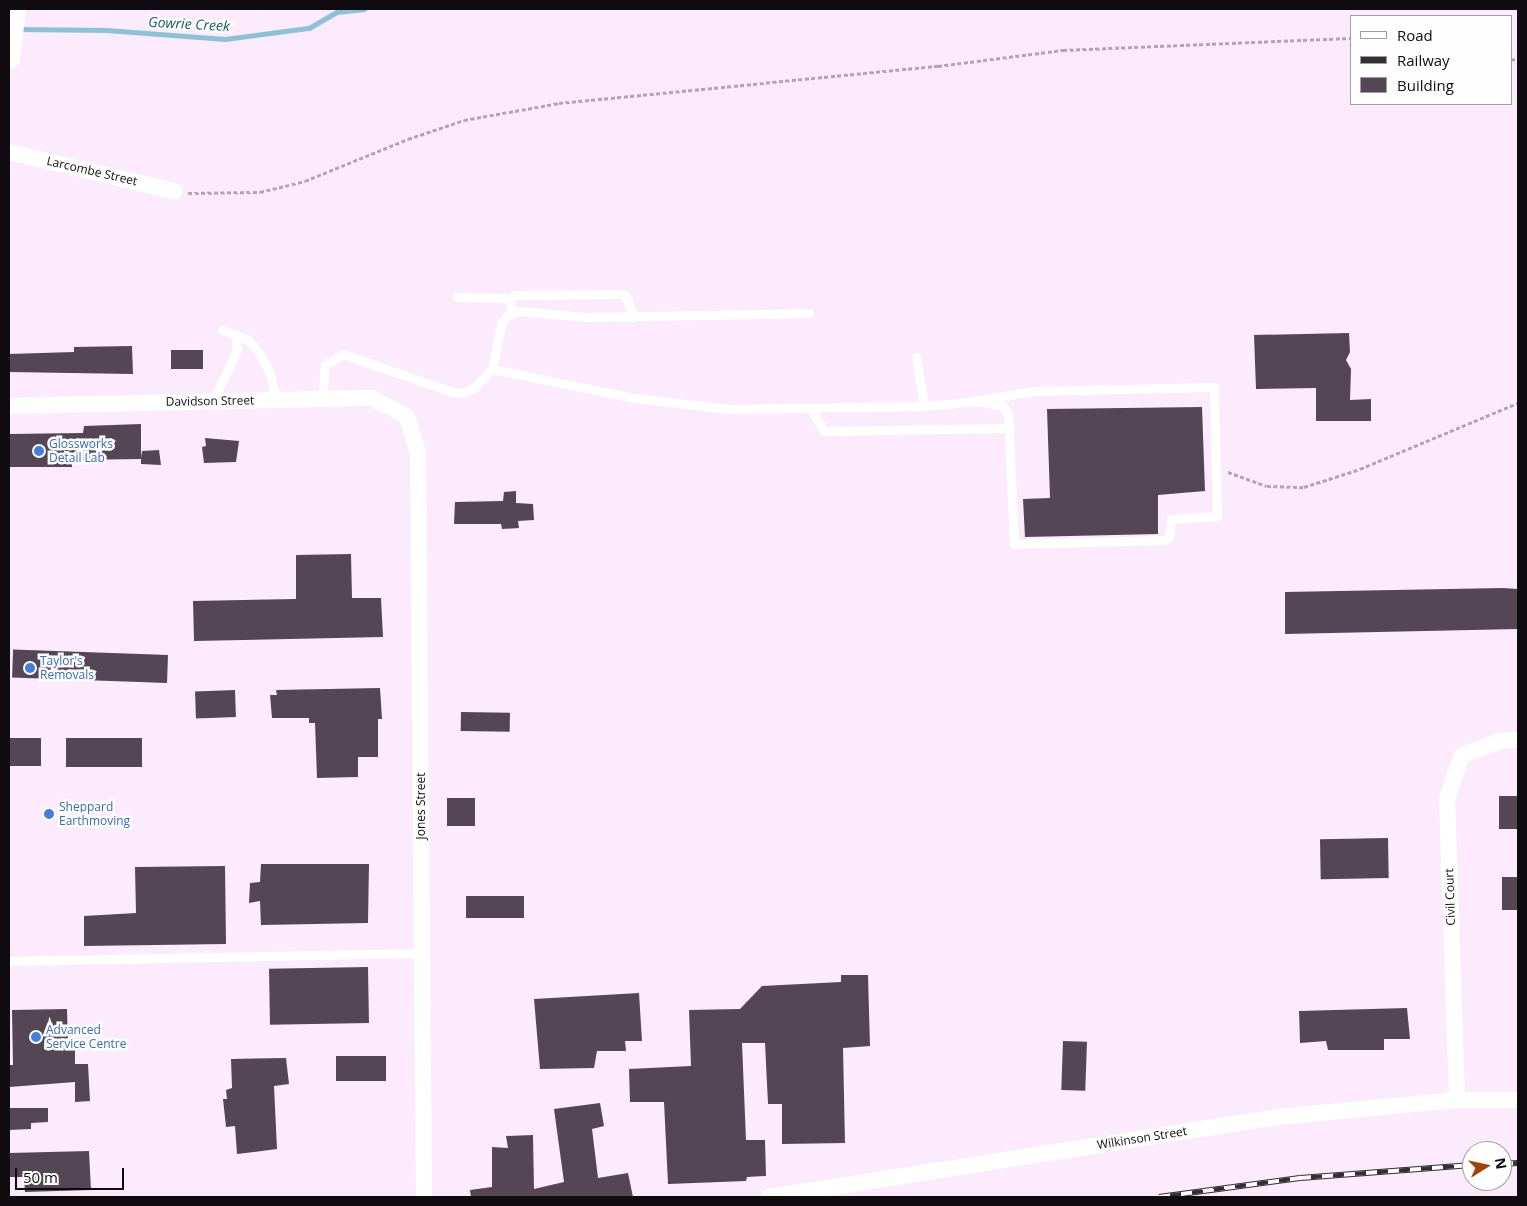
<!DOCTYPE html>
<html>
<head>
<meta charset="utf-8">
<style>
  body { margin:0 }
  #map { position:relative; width:1527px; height:1206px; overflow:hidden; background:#fcebfc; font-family:"Open Sans",sans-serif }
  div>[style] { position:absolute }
  .stream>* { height:4.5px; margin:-2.25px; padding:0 2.25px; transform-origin:2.25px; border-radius:2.25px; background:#8bc2d7 }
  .building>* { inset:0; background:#544654; transform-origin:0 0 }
  .path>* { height:2.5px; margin-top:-1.25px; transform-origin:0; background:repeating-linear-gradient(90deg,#b2a5b2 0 4px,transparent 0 6.5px) }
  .service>* { height:9px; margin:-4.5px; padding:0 4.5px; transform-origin:4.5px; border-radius:4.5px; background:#fff }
  .minor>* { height:16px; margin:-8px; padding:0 8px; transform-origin:8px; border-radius:8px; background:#fff }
  .tertiary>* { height:21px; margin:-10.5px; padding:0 10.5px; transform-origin:10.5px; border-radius:10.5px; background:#fff }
  .rail>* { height:5.5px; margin-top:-2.75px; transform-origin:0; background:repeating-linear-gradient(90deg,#fefefe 0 11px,#352e35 0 22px); box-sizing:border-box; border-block:1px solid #352e35 }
  .dots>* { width:14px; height:14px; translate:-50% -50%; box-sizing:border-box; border:2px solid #fefefe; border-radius:50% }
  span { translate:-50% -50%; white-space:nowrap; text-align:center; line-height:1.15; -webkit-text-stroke:5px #fefefe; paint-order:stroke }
  .street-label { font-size:12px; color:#100b10 }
  .shop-label { font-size:12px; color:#366cbe }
  .left { translate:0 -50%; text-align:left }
  .water-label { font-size:14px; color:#105a70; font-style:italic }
  .frame { position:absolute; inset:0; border:10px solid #100b10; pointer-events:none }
  .legend { position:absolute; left:1350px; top:15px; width:162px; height:90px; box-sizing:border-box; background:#fefefe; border:1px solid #9f9d9f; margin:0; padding:6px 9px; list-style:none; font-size:15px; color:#100b10 }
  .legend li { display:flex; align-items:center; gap:10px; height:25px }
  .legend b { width:25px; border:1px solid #9f9d9f }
  .north { position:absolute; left:1462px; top:1141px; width:50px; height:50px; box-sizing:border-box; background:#fefefe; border:1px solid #9f9d9f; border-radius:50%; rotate:80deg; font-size:14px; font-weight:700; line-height:20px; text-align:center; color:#100b10 }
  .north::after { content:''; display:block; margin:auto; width:18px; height:22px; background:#a54307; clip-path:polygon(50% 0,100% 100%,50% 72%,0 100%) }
  .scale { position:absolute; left:15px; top:1168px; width:109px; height:22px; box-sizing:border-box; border:2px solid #100b10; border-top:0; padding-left:6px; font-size:15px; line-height:18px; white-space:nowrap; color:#100b10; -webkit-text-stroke:4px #fefefe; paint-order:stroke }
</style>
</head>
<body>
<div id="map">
  <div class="stream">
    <div style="left:18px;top:29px;width:89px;rotate:0.6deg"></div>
    <div style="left:107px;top:30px;width:118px;rotate:4.4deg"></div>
    <div style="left:225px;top:39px;width:85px;rotate:-7.5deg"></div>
    <div style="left:309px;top:28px;width:32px;rotate:-30deg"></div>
    <div style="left:337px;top:12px;width:27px;rotate:-6deg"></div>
  </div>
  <div class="building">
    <div style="clip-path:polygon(1349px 333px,1350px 352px,1346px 360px,1351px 369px,1350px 400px,1371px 399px,1371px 421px,1316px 421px,1316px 388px,1256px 389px,1254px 335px)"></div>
    <div style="clip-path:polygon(132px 346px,133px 374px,9px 372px,9px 354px,74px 352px,74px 347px)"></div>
    <div style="left:171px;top:350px;width:32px;height:19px"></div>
    <div style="clip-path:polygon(1202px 407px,1205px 491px,1158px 495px,1158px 534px,1025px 537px,1023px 499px,1050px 498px,1047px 409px)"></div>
    <div style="clip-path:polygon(141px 424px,141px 458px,142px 451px,159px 450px,161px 465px,141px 464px,141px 459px,72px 460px,72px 467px,9px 467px,9px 434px,83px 433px,84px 426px)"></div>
    <div style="clip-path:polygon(205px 438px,239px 441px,236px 462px,204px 463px,202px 447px,206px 446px)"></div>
    <div style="clip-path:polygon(516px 491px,516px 503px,533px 504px,534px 520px,518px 521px,519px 528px,502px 529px,501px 524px,454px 524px,455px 502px,503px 501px,504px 492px)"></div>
    <div style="clip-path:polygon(351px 554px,352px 598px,381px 598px,383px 637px,194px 641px,193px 601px,296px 599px,296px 555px)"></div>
    <div style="clip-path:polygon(1503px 588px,1518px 589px,1518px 629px,1285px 634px,1285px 592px)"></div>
    <div style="left:168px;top:655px;width:28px;height:155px;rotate:92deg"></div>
    <div style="clip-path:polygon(380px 688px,382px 719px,378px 719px,378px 757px,358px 757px,358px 777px,317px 778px,315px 723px,309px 723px,309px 718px,272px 718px,270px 695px,277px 695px,276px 690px)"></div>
    <div style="left:235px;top:690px;width:27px;height:40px;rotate:88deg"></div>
    <div style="left:461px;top:712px;width:49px;height:19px;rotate:1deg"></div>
    <div style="left:9px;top:738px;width:32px;height:28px"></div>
    <div style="left:66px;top:738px;width:76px;height:29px"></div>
    <div style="left:1499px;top:796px;width:19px;height:33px"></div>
    <div style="left:447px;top:798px;width:28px;height:28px"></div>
    <div style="left:1388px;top:838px;width:40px;height:68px;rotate:89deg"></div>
    <div style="clip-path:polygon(261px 864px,369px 864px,368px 923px,261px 925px,260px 901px,249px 903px,250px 883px,260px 882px)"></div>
    <div style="clip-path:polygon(225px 866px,226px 944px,84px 946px,84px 916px,136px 913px,135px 867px)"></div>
    <div style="left:1502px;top:877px;width:16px;height:33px"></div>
    <div style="left:524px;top:896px;width:22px;height:58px;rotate:90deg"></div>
    <div style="left:368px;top:967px;width:56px;height:99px;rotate:89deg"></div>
    <div style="clip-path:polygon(841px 975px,868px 975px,870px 1046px,843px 1048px,845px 1143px,782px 1144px,782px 1104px,768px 1104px,765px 1043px,742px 1043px,746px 1140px,765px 1140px,766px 1176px,747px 1177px,746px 1181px,668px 1184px,664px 1102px,630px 1102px,629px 1069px,691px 1066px,689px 1010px,740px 1009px,762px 986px,841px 982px)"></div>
    <div style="clip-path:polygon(639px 993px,642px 1041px,625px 1041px,626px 1051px,597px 1051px,594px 1068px,540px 1069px,534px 999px)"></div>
    <div style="clip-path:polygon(1407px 1008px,1410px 1039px,1384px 1039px,1384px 1050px,1328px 1050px,1326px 1041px,1300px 1043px,1299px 1011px)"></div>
    <div style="clip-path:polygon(67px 1009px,68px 1045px,75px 1045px,75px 1064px,88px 1064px,90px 1101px,75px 1102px,75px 1082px,9px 1087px,9px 1065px,13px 1065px,12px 1010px)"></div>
    <div style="left:1063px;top:1041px;width:24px;height:49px;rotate:2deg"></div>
    <div style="left:336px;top:1056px;width:50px;height:25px"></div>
    <div style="clip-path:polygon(286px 1058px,289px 1084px,274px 1086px,277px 1149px,237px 1154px,235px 1126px,226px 1127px,223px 1099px,227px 1099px,226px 1090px,232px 1088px,231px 1059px)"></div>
    <div style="clip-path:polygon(600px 1103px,604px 1126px,592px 1129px,598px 1178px,628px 1173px,633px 1197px,471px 1197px,470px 1190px,492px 1187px,492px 1147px,508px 1148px,506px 1136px,533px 1135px,534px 1189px,564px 1182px,554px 1109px)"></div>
    <div style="clip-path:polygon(9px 1108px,48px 1108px,48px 1122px,31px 1123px,31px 1129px,9px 1130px)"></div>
    <div style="clip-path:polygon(89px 1151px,91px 1190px,25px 1192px,24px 1177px,9px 1177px,9px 1153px)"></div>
  </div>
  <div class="path">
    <div style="left:1511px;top:59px;width:7px;rotate:8deg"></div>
    <div style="left:188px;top:193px;width:72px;rotate:-0.8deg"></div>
    <div style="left:260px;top:192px;width:46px;rotate:-13.7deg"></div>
    <div style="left:305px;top:181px;width:111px;rotate:-22.2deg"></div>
    <div style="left:408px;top:139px;width:59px;rotate:-18.7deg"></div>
    <div style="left:464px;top:120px;width:97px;rotate:-10.1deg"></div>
    <div style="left:559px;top:103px;width:381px;rotate:-5.6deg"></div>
    <div style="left:938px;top:66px;width:126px;rotate:-7.3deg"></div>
    <div style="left:1063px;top:50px;width:288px;rotate:-2.4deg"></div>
    <div style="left:1228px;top:472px;width:41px;rotate:19.7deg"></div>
    <div style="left:1267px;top:486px;width:37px;rotate:2deg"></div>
    <div style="left:1304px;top:487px;width:59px;rotate:-17.8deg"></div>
    <div style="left:1360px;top:469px;width:171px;rotate:-22.7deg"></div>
  </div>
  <div class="service">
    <div style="left:457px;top:297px;width:53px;rotate:1.1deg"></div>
    <div style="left:512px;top:313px;width:15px;rotate:-98deg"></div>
    <div style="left:510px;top:298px;width:5px;rotate:-37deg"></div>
    <div style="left:514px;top:295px;width:103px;rotate:-0.6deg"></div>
    <div style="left:617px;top:294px;width:8px;rotate:7deg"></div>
    <div style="left:625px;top:295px;width:24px;rotate:68deg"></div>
    <div style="left:222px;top:330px;width:27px;rotate:20deg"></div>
    <div style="left:247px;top:339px;width:18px;rotate:49deg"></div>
    <div style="left:259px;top:353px;width:24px;rotate:62deg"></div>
    <div style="left:270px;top:374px;width:27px;rotate:77deg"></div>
    <div style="left:916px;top:357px;width:50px;rotate:80.7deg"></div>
    <div style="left:492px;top:369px;width:146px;rotate:11.5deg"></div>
    <div style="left:635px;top:398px;width:94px;rotate:6.7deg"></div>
    <div style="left:728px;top:409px;width:196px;rotate:-0.9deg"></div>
    <div style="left:924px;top:406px;width:32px;rotate:-5deg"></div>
    <div style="left:956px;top:403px;width:17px;rotate:-7deg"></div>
    <div style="left:973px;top:401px;width:7px;rotate:-8deg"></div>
    <div style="left:980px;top:400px;width:54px;rotate:-9.6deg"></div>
    <div style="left:1033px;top:391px;width:181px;rotate:-1.3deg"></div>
    <div style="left:1214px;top:387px;width:129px;rotate:88.7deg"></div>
    <div style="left:1217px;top:516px;width:46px;rotate:176.3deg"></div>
    <div style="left:1171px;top:519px;width:18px;rotate:96deg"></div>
    <div style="left:1169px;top:537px;width:6px;rotate:149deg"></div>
    <div style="left:1164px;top:540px;width:150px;rotate:178.5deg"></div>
    <div style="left:1014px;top:544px;width:130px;rotate:-92.6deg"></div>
    <div style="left:1008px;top:414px;width:11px;rotate:-124deg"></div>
    <div style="left:1002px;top:405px;width:29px;rotate:-172deg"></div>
    <div style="left:322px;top:399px;width:34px;rotate:-85deg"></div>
    <div style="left:325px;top:365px;width:21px;rotate:-31deg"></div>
    <div style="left:343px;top:354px;width:116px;rotate:19.1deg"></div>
    <div style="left:453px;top:392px;width:11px;rotate:5deg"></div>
    <div style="left:464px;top:393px;width:13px;rotate:-29deg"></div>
    <div style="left:475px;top:387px;width:25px;rotate:-47deg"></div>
    <div style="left:492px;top:369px;width:49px;rotate:-78.2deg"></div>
    <div style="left:502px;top:321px;width:11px;rotate:-45deg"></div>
    <div style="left:510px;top:313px;width:9px;rotate:-13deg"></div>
    <div style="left:519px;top:311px;width:67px;rotate:5.1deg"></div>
    <div style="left:586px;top:317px;width:223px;rotate:-1deg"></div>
    <div style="left:213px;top:401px;width:56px;rotate:-64.8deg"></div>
    <div style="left:237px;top:350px;width:15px;rotate:-94deg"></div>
    <div style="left:811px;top:408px;width:26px;rotate:61deg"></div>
    <div style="left:824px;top:431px;width:186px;rotate:-0.9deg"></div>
    <div style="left:9px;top:961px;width:413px;rotate:-1.1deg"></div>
  </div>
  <div class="minor">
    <div style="left:9px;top:152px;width:170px;rotate:13.3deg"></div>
    <div style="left:9px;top:406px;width:363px;rotate:-1.3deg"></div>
    <div style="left:372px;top:398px;width:40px;rotate:28deg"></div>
    <div style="left:407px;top:417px;width:38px;rotate:73deg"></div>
    <div style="left:418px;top:453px;width:744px;rotate:89.54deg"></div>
    <div style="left:1457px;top:1100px;width:301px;rotate:-91.9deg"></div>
    <div style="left:1447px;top:799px;width:46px;rotate:-71.2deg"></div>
    <div style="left:1462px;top:755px;width:40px;rotate:-20.2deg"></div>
    <div style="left:1500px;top:741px;width:18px;rotate:-3deg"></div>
    <div style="left:769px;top:1197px;width:514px;rotate:-8.95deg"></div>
    <div style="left:1277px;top:1117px;width:181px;rotate:-5.4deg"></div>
    <div style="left:1457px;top:1100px;width:61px"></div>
  </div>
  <div class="tertiary">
    <div style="left:9px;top:58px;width:49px;rotate:-83deg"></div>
  </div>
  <div class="rail">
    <div style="left:1502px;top:1164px;width:16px;rotate:-4deg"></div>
    <div style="left:1159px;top:1197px;width:142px;rotate:-7.7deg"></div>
    <div style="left:1300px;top:1178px;width:172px;rotate:-4.3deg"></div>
  </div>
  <div class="dots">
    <div style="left:39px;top:451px;background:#3f7fe0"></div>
    <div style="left:30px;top:668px;background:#3f7fe0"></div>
    <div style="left:49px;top:814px;background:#3f7fe0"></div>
    <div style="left:36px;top:1037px;background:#3f7fe0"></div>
  </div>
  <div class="street-label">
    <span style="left:92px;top:171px;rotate:13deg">Larcombe Street</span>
    <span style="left:210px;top:401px;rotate:-1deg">Davidson Street</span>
    <span style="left:421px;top:806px;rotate:-90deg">Jones Street</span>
    <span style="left:1450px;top:897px;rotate:-92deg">Civil Court</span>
    <span style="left:1142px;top:1138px;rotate:-9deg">Wilkinson Street</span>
  </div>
  <div class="shop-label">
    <span class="left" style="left:49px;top:451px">Glossworks<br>Detail Lab</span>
    <span class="left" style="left:40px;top:668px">Taylor's<br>Removals</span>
    <span class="left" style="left:59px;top:814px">Sheppard<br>Earthmoving</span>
    <span class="left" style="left:46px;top:1037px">Advanced<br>Service Centre</span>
  </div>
  <div class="water-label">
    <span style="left:189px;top:24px;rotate:3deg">Gowrie Creek</span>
  </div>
  <div class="frame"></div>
  <ul class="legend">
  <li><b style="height:6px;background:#fff"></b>Road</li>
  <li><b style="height:6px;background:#352e35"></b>Railway</li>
  <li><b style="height:14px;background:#544654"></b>Building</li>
  </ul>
  <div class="north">N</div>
  <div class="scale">50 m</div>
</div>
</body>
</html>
